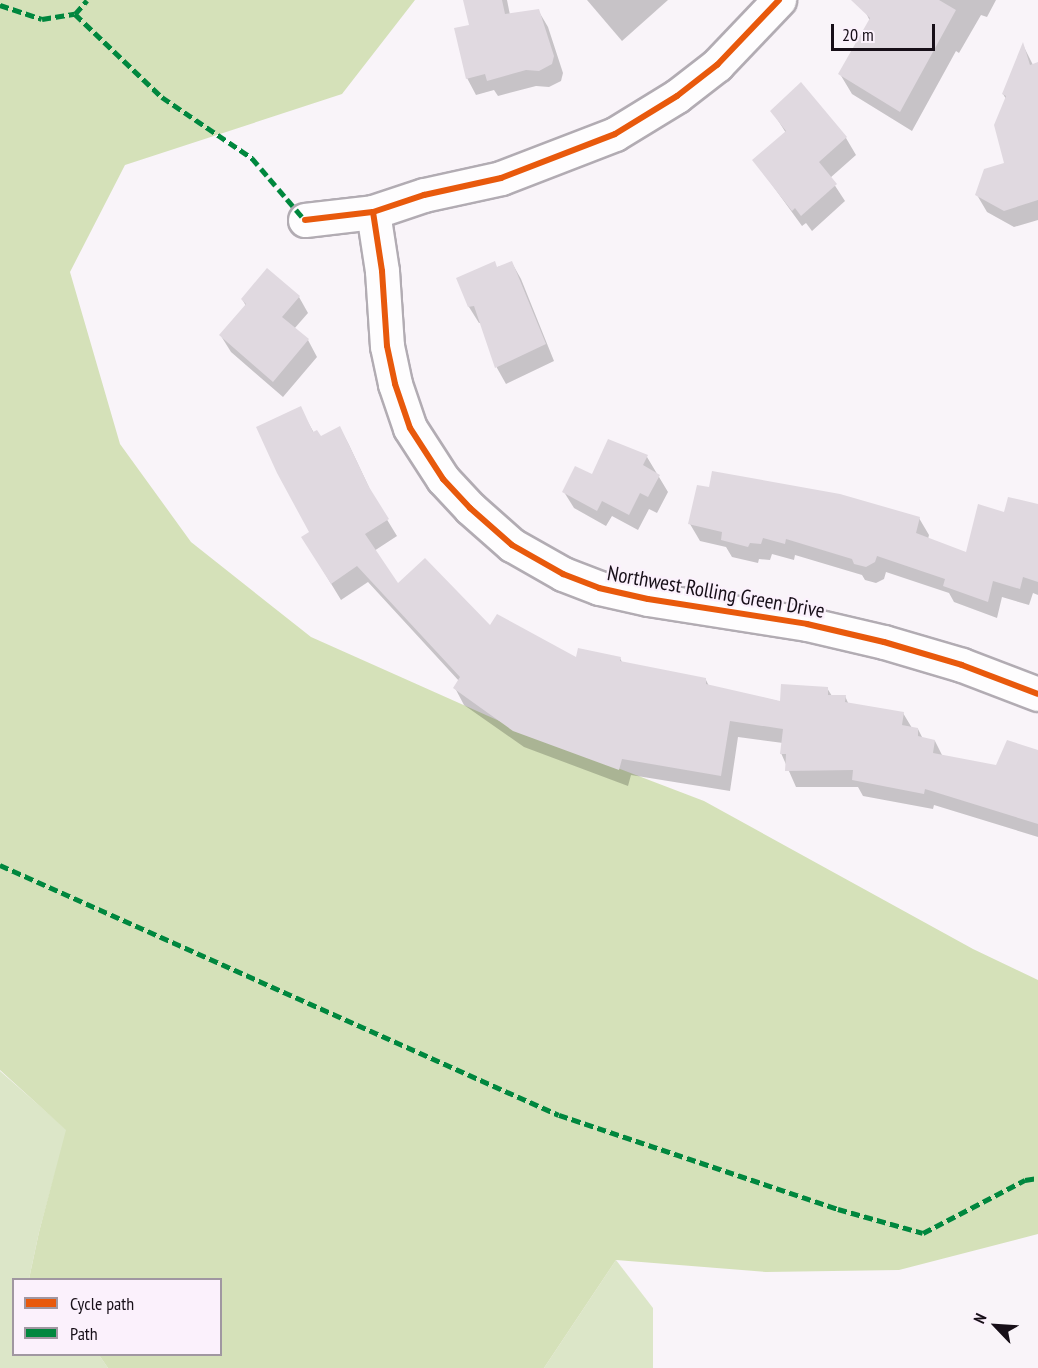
<!DOCTYPE html>
<html>
<head>
<meta charset="utf-8">
<style>
  body { margin:0 }
  #map { position:relative; width:1038px; height:1368px; overflow:hidden; background:#f9f4f9; font-family:"PT Sans Narrow",sans-serif }
  div>[style] { position:absolute }
  .green>* { inset:0; background:#dce6c8 }
  .forest>* { inset:0; background:#d5e1b9 }
  .shadow>* { inset:0; background:#0003 }
  .building>* { inset:0; background:#e0d9e0 }
  .roads { filter:drop-shadow(2px 0 #b2acb3) drop-shadow(-2px 0 #b2acb3) drop-shadow(0 2px #b2acb3) drop-shadow(0 -2px #b2acb3) }
  .minor>* { height:33px; margin:-16.5px; padding:0 16.5px; transform-origin:16.5px; border-radius:16.5px; background:#fefdfe }
  .quiet>* { height:4.5px; margin-top:-2.25px; transform-origin:0; background:repeating-linear-gradient(90deg,#00873e 0 9px,transparent 0 13.5px) }
  .cycleway>* { height:6px; margin:-3px; padding:0 3px; transform-origin:3px; border-radius:3px; background:#e8590c }
  span { translate:-50% -50%; white-space:nowrap; text-align:center; line-height:1.15; -webkit-text-stroke:4.5px #fbf1fc; paint-order:stroke }
  .street-label { font-size:21px; color:#170f18 }
  .legend { position:absolute; left:12px; top:1278px; width:210px; height:78px; box-sizing:border-box; background:#fbf1fc; border:2px solid #a097a1; margin:0; padding:8px 10px; list-style:none; font-size:18px; color:#170f18 }
  .legend li { display:flex; align-items:center; gap:12px; height:30px }
  .legend b { width:30px; border:2px solid #a097a1 }
  .north { position:absolute; left:966px; top:1296px; width:60px; height:60px; -webkit-text-stroke:4px #fbf1fc; paint-order:stroke; rotate:295deg; font-size:16px; font-weight:700; line-height:24px; text-align:center; color:#170f18 }
  .north::after { content:''; display:block; margin:auto; width:21px; height:27px; background:#170f18; clip-path:polygon(50% 0,100% 100%,50% 72%,0 100%) }
  .scale { position:absolute; left:831px; top:24px; width:104px; height:27px; box-sizing:border-box; border:3px solid #170f18; border-top:0; padding-left:8px; font-size:18px; line-height:21px; white-space:nowrap; color:#170f18; -webkit-text-stroke:4px #fbf1fc; paint-order:stroke }
</style>
</head>
<body>
<div id="map">
  <div class="green">
    <div style="clip-path:polygon(0 1071px,67px 1130px,39px 1232px,29px 1279px,14px 1280px,14px 1354px,99px 1355px,108px 1368px,0 1368px)"></div>
    <div style="clip-path:polygon(616px 1260px,653px 1308px,653px 1368px,544px 1368px)"></div>
  </div>
  <div class="forest">
    <div style="clip-path:polygon(0 0,415px 0,342px 94px,125px 165px,70px 272px,120px 444px,191px 542px,311px 637px,531px 735px,704px 801px,973px 949px,1038px 980px,1038px 1234px,899px 1270px,766px 1272px,616px 1260px,544px 1368px,108px 1368px,99px 1355px,220px 1354px,220px 1280px,29px 1279px,39px 1232px,66px 1130px,0 1070px)"></div>
  </div>
  <div class="shadow">
    <div style="clip-path:polygon(464px 0,507px 0,510px 15px,538px 10px,548px 27px,563px 73px,561px 81px,549px 87px,536px 86px,498px 96px,494px 90px,476px 95px,467px 78px,470px 26px)"></div>
    <div style="clip-path:polygon(587px 0,668px 0,622px 41px)"></div>
    <div style="clip-path:polygon(871px 0,996px 0,987px 17px,981px 15px,959px 53px,956px 51px,912px 131px,852px 94px,840px 74px,870px 21px,865px 11px)"></div>
    <div style="clip-path:polygon(1023px 45px,1033px 65px,1038px 64px,1038px 220px,1014px 227px,987px 212px,977px 195px,1006px 164px,1006px 99px,1003px 94px)"></div>
    <div style="clip-path:polygon(801px 84px,846px 138px,856px 155px,830px 178px,845px 201px,812px 231px,806px 223px,802px 226px,754px 160px,786px 133px,772px 111px)"></div>
    <div style="clip-path:polygon(512px 263px,521px 279px,554px 361px,506px 384px,497px 368px,481px 323px,479px 323px,469px 307px,458px 278px)"></div>
    <div style="clip-path:polygon(299px 297px,308px 313px,294px 329px,308px 340px,317px 357px,283px 397px,231px 352px,221px 336px,246px 306px,242px 299px)"></div>
    <div style="clip-path:polygon(300px 408px,314px 433px,320px 438px,340px 428px,349px 445px,375px 500px,397px 536px,374px 551px,398px 585px,490px 628px,577px 659px,620px 658px,623px 664px,706px 680px,709px 686px,782px 702px,827px 688px,832px 696px,845px 696px,849px 705px,903px 713px,912px 728px,918px 729px,923px 739px,935px 741px,943px 757px,997px 767px,1038px 752px,1038px 837px,934px 805px,933px 809px,863px 796px,858px 787px,796px 787px,781px 753px,783px 743px,738px 737px,730px 791px,631px 775px,628px 786px,524px 747px,464px 705px,455px 688px,459px 681px,368px 582px,341px 600px,313px 554px)"></div>
    <div style="clip-path:polygon(609px 441px,647px 457px,668px 492px,657px 513px,649px 509px,638px 530px,612px 516px,606px 526px,574px 508px,564px 492px,593px 476px)"></div>
    <div style="clip-path:polygon(1038px 506px,1038px 595px,1033px 593px,1029px 605px,1002px 597px,997px 618px,954px 602px,949px 593px,886px 572px,884px 579px,876px 583px,865px 580px,862px 575px,795px 555px,794px 560px,772px 554px,770px 560px,759px 559px,758px 563px,732px 557px,726px 547px,700px 541px,690px 524px,919px 518px,929px 535px,928px 539px,967px 554px,1005px 514px)"></div>
  </div>
  <div class="building">
    <div style="clip-path:polygon(463px 0,502px 0,505px 14px,539px 9px,554px 56px,552px 64px,539px 71px,526px 70px,487px 81px,485px 74px,466px 79px,454px 28px,469px 25px)"></div>
    <div style="clip-path:polygon(851px 0,939px 0,956px 10px,900px 112px,838px 74px,870px 18px)"></div>
    <div style="clip-path:polygon(1023px 42px,1030px 65px,1038px 62px,1038px 200px,1004px 211px,975px 195px,984px 169px,1004px 163px,994px 125px,1006px 96px,1002px 94px)"></div>
    <div style="clip-path:polygon(801px 82px,847px 137px,819px 162px,837px 184px,801px 216px,795px 208px,792px 211px,752px 160px,786px 131px,770px 111px)"></div>
    <div style="clip-path:polygon(495px 261px,497px 267px,512px 261px,546px 344px,495px 368px,474px 306px,468px 307px,456px 278px)"></div>
    <div style="clip-path:polygon(267px 268px,300px 296px,282px 317px,309px 339px,273px 382px,219px 335px,246px 304px,241px 299px)"></div>
    <div style="clip-path:polygon(301px 406px,313px 432px,317px 430px,321px 436px,340px 426px,369px 487px,389px 519px,365px 534px,398px 583px,425px 558px,490px 625px,497px 614px,576px 657px,578px 648px,621px 657px,620px 661px,706px 678px,706px 684px,780px 701px,781px 684px,828px 687px,828px 695px,846px 695px,845px 702px,904px 712px,902px 725px,918px 728px,918px 736px,935px 740px,933px 753px,996px 765px,1007px 740px,1038px 750px,1038px 824px,925px 789px,924px 794px,852px 780px,853px 770px,785px 771px,786px 754px,780px 754px,783px 729px,730px 721px,721px 776px,622px 759px,619px 770px,513px 731px,453px 688px,460px 677px,357px 566px,331px 584px,301px 537px,309px 532px,277px 473px,256px 427px)"></div>
    <div style="clip-path:polygon(608px 439px,648px 455px,643px 465px,660px 475px,648px 497px,640px 493px,629px 515px,602px 501px,597px 511px,562px 492px,575px 466px,592px 474px)"></div>
    <div style="clip-path:polygon(712px 471px,840px 494px,920px 517px,916px 533px,966px 552px,978px 504px,1004px 512px,1008px 497px,1038px 504px,1038px 582px,1023px 577px,1020px 589px,993px 581px,988px 602px,943px 586px,945px 579px,877px 556px,875px 562px,866px 567px,854px 564px,852px 559px,786px 539px,785px 544px,763px 538px,761px 544px,750px 543px,748px 547px,721px 540px,722px 532px,688px 524px,697px 485px,709px 487px)"></div>
  </div>
  <div class="roads">
    <div class="minor">
      <div style="left:373px;top:212px;width:60px;rotate:81.3deg"></div>
      <div style="left:382px;top:271px;width:75px;rotate:86.2deg"></div>
      <div style="left:387px;top:346px;width:39px;rotate:78deg"></div>
      <div style="left:395px;top:384px;width:46px;rotate:71.2deg"></div>
      <div style="left:410px;top:428px;width:61px;rotate:57.1deg"></div>
      <div style="left:443px;top:479px;width:40px;rotate:47deg"></div>
      <div style="left:470px;top:508px;width:56px;rotate:41.4deg"></div>
      <div style="left:512px;top:545px;width:59px;rotate:29.6deg"></div>
      <div style="left:563px;top:574px;width:39px;rotate:21deg"></div>
      <div style="left:599px;top:588px;width:50px;rotate:12.7deg"></div>
      <div style="left:648px;top:599px;width:161px;rotate:8.9deg"></div>
      <div style="left:807px;top:624px;width:79px;rotate:13.2deg"></div>
      <div style="left:884px;top:642px;width:81px;rotate:16.4deg"></div>
      <div style="left:962px;top:665px;width:81px;rotate:20.9deg"></div>
      <div style="left:305px;top:220px;width:68px;rotate:-6.7deg"></div>
      <div style="left:373px;top:212px;width:54px;rotate:-18.4deg"></div>
      <div style="left:424px;top:195px;width:79px;rotate:-12.4deg"></div>
      <div style="left:501px;top:178px;width:122px;rotate:-21.1deg"></div>
      <div style="left:615px;top:134px;width:73px;rotate:-31.5deg"></div>
      <div style="left:677px;top:96px;width:51px;rotate:-37.8deg"></div>
      <div style="left:717px;top:65px;width:90px;rotate:-46.4deg"></div>
    </div>
  </div>
  <div class="quiet">
    <div style="left:0;top:5px;width:44px;rotate:18.4deg"></div>
    <div style="left:42px;top:19px;width:33px;rotate:-9deg"></div>
    <div style="left:75px;top:14px;width:120px;rotate:43.7deg"></div>
    <div style="left:162px;top:97px;width:109px;rotate:34.1deg"></div>
    <div style="left:252px;top:158px;width:82px;rotate:49.5deg"></div>
    <div style="left:75px;top:14px;width:18px;rotate:-49deg"></div>
    <div style="left:0;top:865px;width:612px;rotate:24.1deg"></div>
    <div style="left:559px;top:1115px;width:294px;rotate:18.6deg"></div>
    <div style="left:838px;top:1209px;width:88px;rotate:15.8deg"></div>
    <div style="left:923px;top:1233px;width:115px;rotate:-27.5deg"></div>
    <div style="left:1025px;top:1180px;width:13px;rotate:-9deg"></div>
  </div>
  <div class="cycleway">
    <div style="left:373px;top:212px;width:60px;rotate:81.3deg"></div>
    <div style="left:382px;top:271px;width:75px;rotate:86.2deg"></div>
    <div style="left:387px;top:346px;width:39px;rotate:78deg"></div>
    <div style="left:395px;top:384px;width:46px;rotate:71.2deg"></div>
    <div style="left:410px;top:428px;width:61px;rotate:57.1deg"></div>
    <div style="left:443px;top:479px;width:40px;rotate:47deg"></div>
    <div style="left:470px;top:508px;width:56px;rotate:41.4deg"></div>
    <div style="left:512px;top:545px;width:59px;rotate:29.6deg"></div>
    <div style="left:563px;top:574px;width:39px;rotate:21deg"></div>
    <div style="left:599px;top:588px;width:50px;rotate:12.7deg"></div>
    <div style="left:648px;top:599px;width:161px;rotate:8.9deg"></div>
    <div style="left:807px;top:624px;width:79px;rotate:13.2deg"></div>
    <div style="left:884px;top:642px;width:81px;rotate:16.4deg"></div>
    <div style="left:962px;top:665px;width:81px;rotate:20.9deg"></div>
    <div style="left:305px;top:220px;width:68px;rotate:-6.7deg"></div>
    <div style="left:373px;top:212px;width:54px;rotate:-18.4deg"></div>
    <div style="left:424px;top:195px;width:79px;rotate:-12.4deg"></div>
    <div style="left:501px;top:178px;width:122px;rotate:-21.1deg"></div>
    <div style="left:615px;top:134px;width:73px;rotate:-31.5deg"></div>
    <div style="left:677px;top:96px;width:51px;rotate:-37.8deg"></div>
    <div style="left:717px;top:65px;width:90px;rotate:-46.4deg"></div>
  </div>
  <div class="street-label">
    <span style="left:716px;top:592px;rotate:10deg">Northwest Rolling Green Drive</span>
  </div>
  <ul class="legend">
  <li><b style="height:8px;background:#e8590c"></b>Cycle path</li>
  <li><b style="height:8px;background:#00873e"></b>Path</li>
  </ul>
  <div class="north">N</div>
  <div class="scale">20 m</div>
</div>
</body>
</html>
